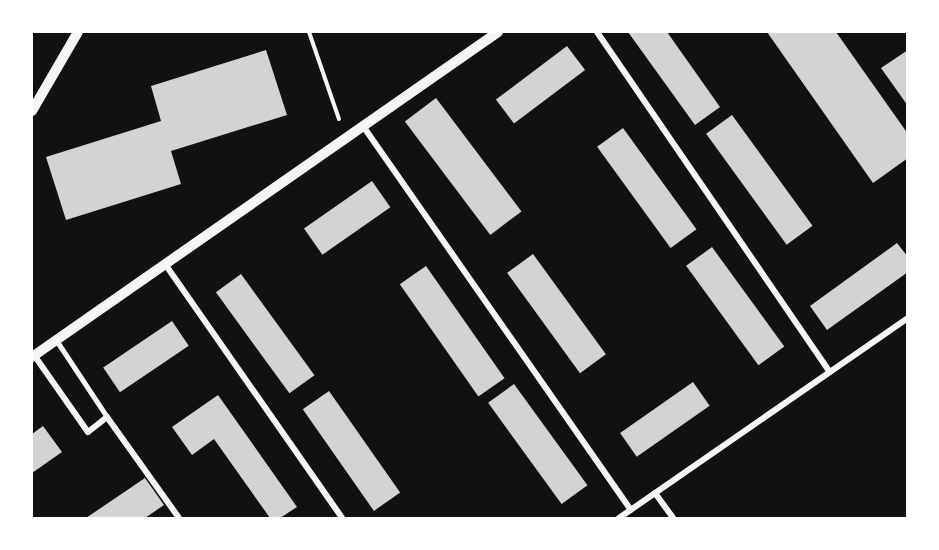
<!DOCTYPE html>
<html>
<head>
<meta charset="utf-8">
<style>
  body { margin:0 }
  #map { position:relative; width:939px; height:550px; overflow:hidden; background:#111; font-family:Arial,sans-serif }
  div>[style] { position:absolute }
  .building>* { inset:0; background:#d3d3d3; transform-origin:0 0 }
  .path>* { height:4px; margin:-2px; padding:0 2px; transform-origin:2px; border-radius:2px; background:#f5f5f5 }
  .pedestrian>* { height:5px; margin:-2.5px; padding:0 2.5px; transform-origin:2.5px; border-radius:2.5px; background:#f5f5f5 }
  .minor>* { height:6px; margin:-3px; padding:0 3px; transform-origin:3px; border-radius:3px; background:#f5f5f5 }
  .tertiary>* { height:10px; margin:-5px; padding:0 5px; transform-origin:5px; border-radius:5px; background:#f5f5f5 }
  span { translate:-50% -50%; white-space:nowrap; text-align:center; line-height:1.15; -webkit-text-stroke:4.5px #fff; paint-order:stroke }
  .frame { position:absolute; inset:0; border:33px solid #fff; pointer-events:none }
</style>
</head>
<body>
<div id="map">
  <div class="building">
    <div style="clip-path:polygon(628px 32px,667px 32px,720px 107px,695px 125px)"></div>
    <div style="clip-path:polygon(767px 32px,836px 32px,908px 134px,908px 158px,873px 183px)"></div>
    <div style="left:567px;top:46px;width:30px;height:89px;rotate:53deg"></div>
    <div style="clip-path:polygon(266px 50px,287px 115px,171px 151px,181px 184px,66px 220px,46px 157px,161px 121px,151px 86px)"></div>
    <div style="clip-path:polygon(908px 50px,908px 106px,881px 68px)"></div>
    <div style="left:436px;top:98px;width:142px;height:39px;rotate:53deg"></div>
    <div style="left:732px;top:115px;width:137px;height:32px;rotate:54deg"></div>
    <div style="left:623px;top:128px;width:125px;height:32px;rotate:54deg"></div>
    <div style="left:372px;top:181px;width:32px;height:83px;rotate:55deg"></div>
    <div style="clip-path:polygon(897px 243px,908px 257px,908px 272px,827px 330px,810px 306px)"></div>
    <div style="left:712px;top:247px;width:123px;height:32px;rotate:54deg"></div>
    <div style="left:533px;top:254px;width:124px;height:32px;rotate:54deg"></div>
    <div style="left:426px;top:266px;width:137px;height:32px;rotate:55deg"></div>
    <div style="left:241px;top:274px;width:125px;height:31px;rotate:54deg"></div>
    <div style="left:172px;top:321px;width:30px;height:83px;rotate:56deg"></div>
    <div style="left:693px;top:382px;width:29px;height:89px;rotate:55deg"></div>
    <div style="left:514px;top:384px;width:125px;height:32px;rotate:54deg"></div>
    <div style="left:329px;top:391px;width:124px;height:32px;rotate:55deg"></div>
    <div style="clip-path:polygon(218px 395px,297px 507px,280px 518px,270px 518px,214px 439px,192px 455px,172px 427px)"></div>
    <div style="clip-path:polygon(43px 426px,62px 452px,32px 473px,32px 434px)"></div>
    <div style="clip-path:polygon(145px 478px,164px 505px,145px 518px,86px 518px)"></div>
  </div>
  <div class="path">
    <div style="left:309px;top:32px;width:92px;rotate:71deg"></div>
  </div>
  <div class="pedestrian">
    <div style="left:56px;top:340px;width:92px;rotate:56.5deg"></div>
  </div>
  <div class="minor">
    <div style="left:597px;top:32px;width:412px;rotate:55.6deg"></div>
    <div style="left:363px;top:126px;width:468px;rotate:55.1deg"></div>
    <div style="left:165px;top:264px;width:310px;rotate:55.1deg"></div>
    <div style="left:34px;top:355px;width:94px;rotate:55deg"></div>
    <div style="left:88px;top:432px;width:24px;rotate:-38deg"></div>
    <div style="left:107px;top:417px;width:124px;rotate:54.5deg"></div>
    <div style="left:655px;top:493px;width:31px;rotate:54deg"></div>
    <div style="left:619px;top:518px;width:351px;rotate:-34.7deg"></div>
  </div>
  <div class="tertiary">
    <div style="left:32px;top:111px;width:91px;rotate:-59.8deg"></div>
    <div style="left:32px;top:357px;width:568px;rotate:-34.89deg"></div>
  </div>
  <div class="frame"></div>
</div>
</body>
</html>
